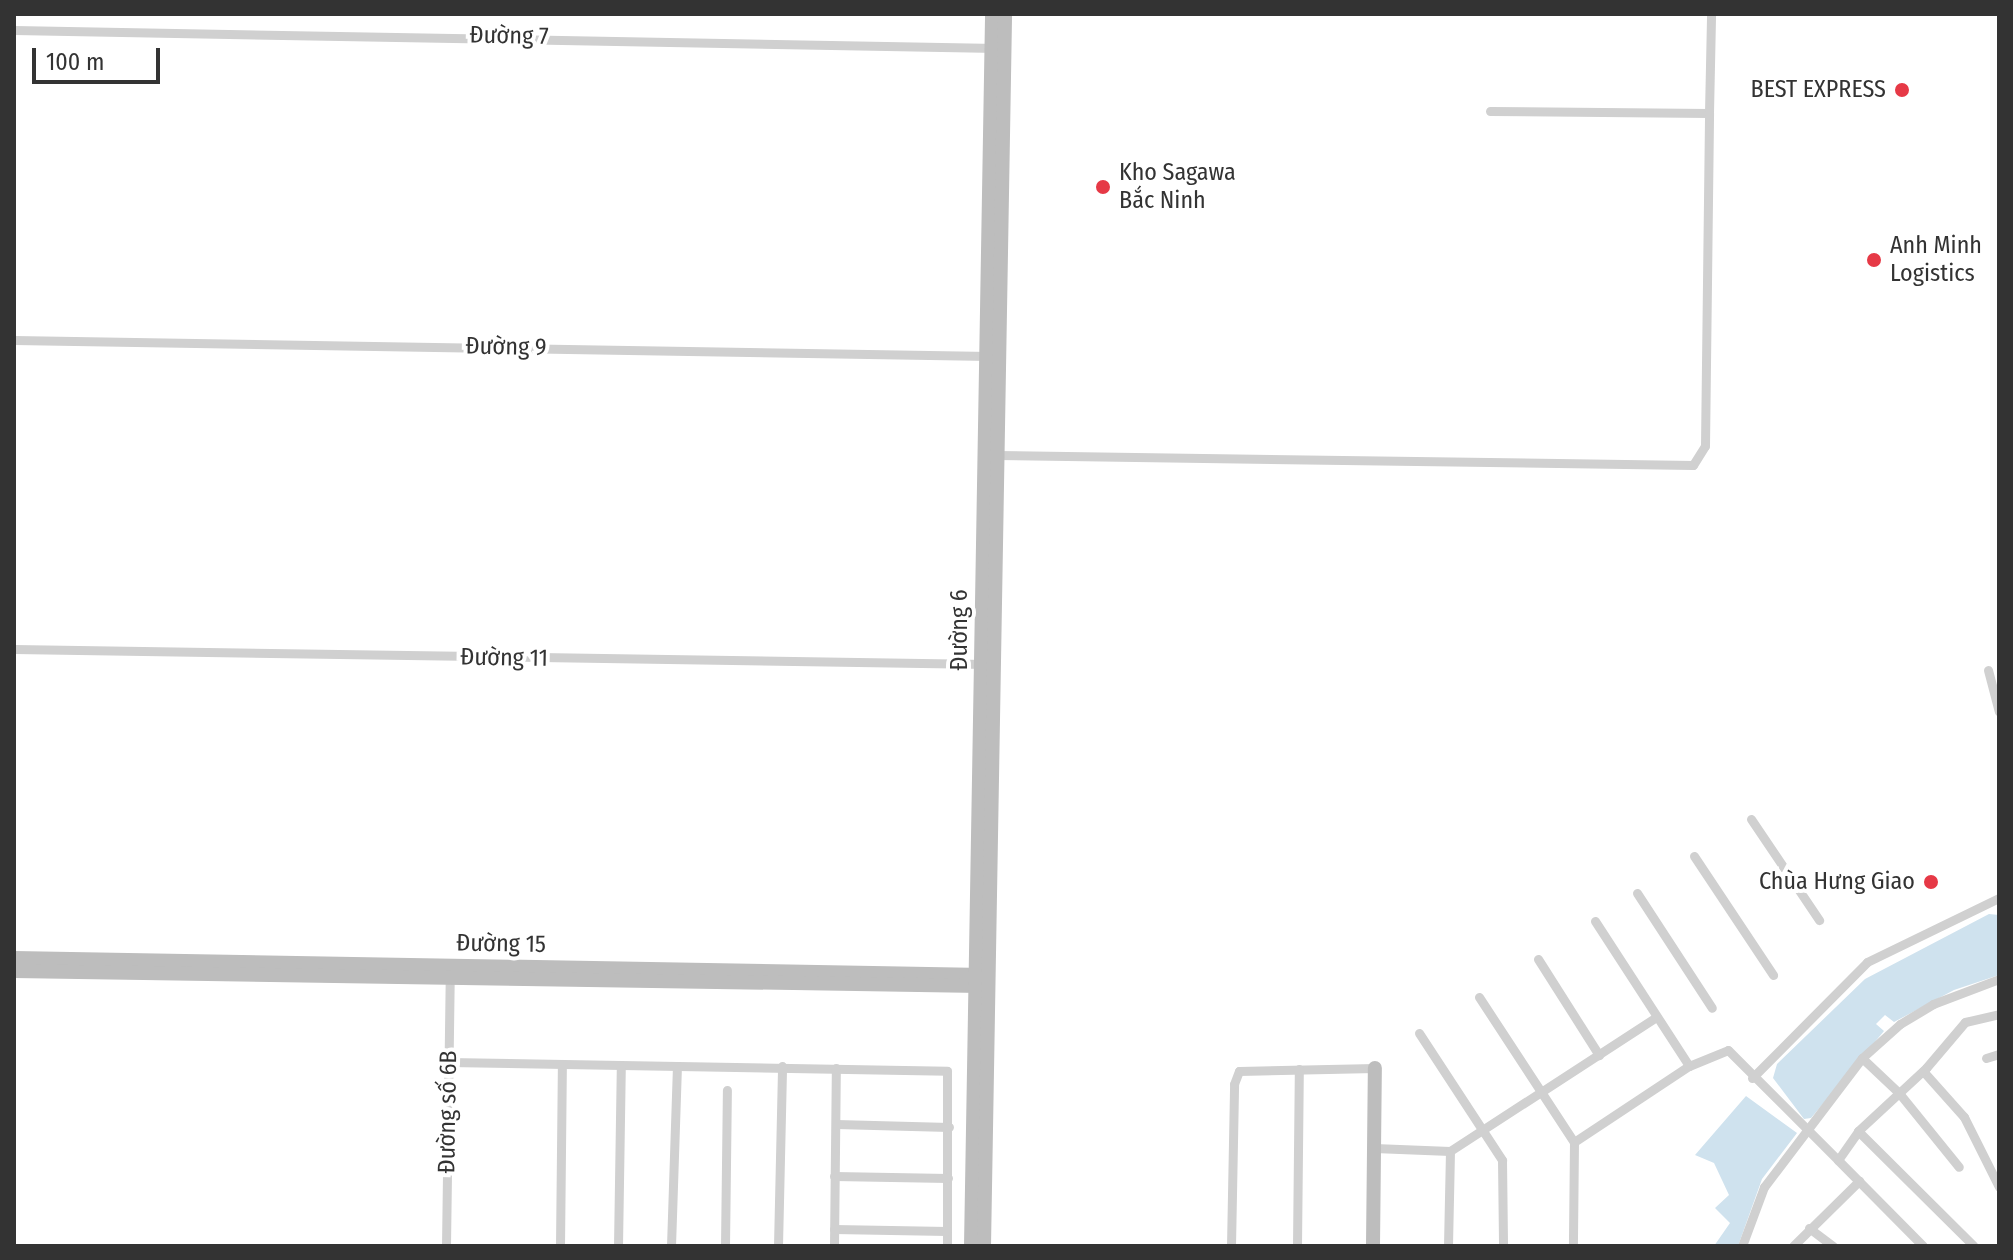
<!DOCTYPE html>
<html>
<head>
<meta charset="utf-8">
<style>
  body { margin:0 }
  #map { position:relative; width:2013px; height:1260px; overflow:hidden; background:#fff; font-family:"Fira Sans Condensed",sans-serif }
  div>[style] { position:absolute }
  .water>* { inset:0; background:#cfe2ee }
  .street>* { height:9px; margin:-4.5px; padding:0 4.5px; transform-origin:4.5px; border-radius:4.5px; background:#d0d0d0 }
  .secondary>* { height:14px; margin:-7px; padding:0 7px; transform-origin:7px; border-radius:7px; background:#bdbdbd }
  .dots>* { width:22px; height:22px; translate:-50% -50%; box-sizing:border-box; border:4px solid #fff; border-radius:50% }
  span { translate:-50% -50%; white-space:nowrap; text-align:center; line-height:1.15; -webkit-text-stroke:8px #fff; paint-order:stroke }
  .street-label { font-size:24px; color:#333 }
  .poi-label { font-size:24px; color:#333 }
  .right { translate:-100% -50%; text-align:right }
  .left { translate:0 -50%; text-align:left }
  .frame { position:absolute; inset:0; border:16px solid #333; pointer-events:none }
  .scale { position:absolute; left:32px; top:48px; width:128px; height:36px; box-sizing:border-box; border:4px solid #333; border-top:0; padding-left:10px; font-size:24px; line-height:28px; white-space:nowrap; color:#333; -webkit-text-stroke:6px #fff; paint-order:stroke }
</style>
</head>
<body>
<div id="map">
  <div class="water">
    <div style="clip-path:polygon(1989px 914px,1999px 915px,1999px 975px,1954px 990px,1894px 1022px,1885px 1015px,1876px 1024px,1884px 1031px,1811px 1118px,1804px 1119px,1773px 1078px,1777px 1064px,1865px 979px)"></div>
    <div style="clip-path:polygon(1746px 1096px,1797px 1133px,1762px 1179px,1738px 1246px,1714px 1246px,1730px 1223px,1715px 1208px,1729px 1195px,1714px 1163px,1695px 1155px)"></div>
  </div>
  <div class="street">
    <div style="left:14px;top:30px;width:983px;rotate:1.05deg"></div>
    <div style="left:1490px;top:111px;width:219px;rotate:0.5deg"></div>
    <div style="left:1709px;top:113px;width:99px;rotate:-88.8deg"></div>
    <div style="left:14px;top:340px;width:976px;rotate:0.94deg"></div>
    <div style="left:994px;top:455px;width:699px;rotate:0.82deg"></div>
    <div style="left:1693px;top:465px;width:22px;rotate:-58deg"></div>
    <div style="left:1705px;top:446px;width:333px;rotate:-89.3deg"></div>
    <div style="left:14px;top:649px;width:972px;rotate:0.88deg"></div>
    <div style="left:1988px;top:670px;width:43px;rotate:75.3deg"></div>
    <div style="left:1751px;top:819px;width:122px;rotate:56deg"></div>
    <div style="left:1694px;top:856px;width:143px;rotate:56.4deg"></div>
    <div style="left:1637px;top:893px;width:137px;rotate:56.9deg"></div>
    <div style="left:1595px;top:921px;width:173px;rotate:57deg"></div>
    <div style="left:1538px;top:959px;width:114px;rotate:57.6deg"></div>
    <div style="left:1479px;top:997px;width:173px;rotate:56.8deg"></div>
    <div style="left:1574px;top:1142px;width:104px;rotate:90.6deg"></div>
    <div style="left:1419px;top:1033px;width:152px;rotate:56.8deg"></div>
    <div style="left:1502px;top:1160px;width:86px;rotate:89.3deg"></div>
    <div style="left:1862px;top:1058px;width:51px;rotate:43.4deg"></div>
    <div style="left:1899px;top:1093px;width:95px;rotate:51deg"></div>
    <div style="left:1986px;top:1058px;width:14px;rotate:-17deg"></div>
    <div style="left:448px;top:1062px;width:499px;rotate:1deg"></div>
    <div style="left:947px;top:1071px;width:175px;rotate:90deg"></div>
    <div style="left:1923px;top:1071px;width:62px;rotate:48.3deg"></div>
    <div style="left:1964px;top:1117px;width:78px;rotate:63.4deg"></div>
    <div style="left:1752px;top:1078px;width:163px;rotate:-45.2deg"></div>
    <div style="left:1867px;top:962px;width:147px;rotate:-25.9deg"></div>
    <div style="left:836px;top:1124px;width:113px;rotate:1.5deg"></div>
    <div style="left:1858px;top:1131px;width:163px;rotate:44.8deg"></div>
    <div style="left:1574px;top:1142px;width:138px;rotate:-33.5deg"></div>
    <div style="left:1689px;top:1066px;width:42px;rotate:-22.3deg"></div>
    <div style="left:1728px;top:1050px;width:156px;rotate:45deg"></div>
    <div style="left:1374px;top:1148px;width:76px;rotate:2.3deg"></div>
    <div style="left:1450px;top:1151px;width:246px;rotate:-33deg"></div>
    <div style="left:834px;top:1176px;width:114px;rotate:1deg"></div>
    <div style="left:1809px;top:1228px;width:30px;rotate:37deg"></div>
    <div style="left:834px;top:1229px;width:113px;rotate:1deg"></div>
    <div style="left:446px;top:1246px;width:273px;rotate:-89.2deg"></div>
    <div style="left:560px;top:1246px;width:182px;rotate:-89.4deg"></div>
    <div style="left:618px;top:1246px;width:181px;rotate:-89.1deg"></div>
    <div style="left:671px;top:1246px;width:180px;rotate:-88.1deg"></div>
    <div style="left:725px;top:1246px;width:156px;rotate:-89.3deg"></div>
    <div style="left:778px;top:1246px;width:180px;rotate:-88.7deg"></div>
    <div style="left:834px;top:1246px;width:178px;rotate:-89.4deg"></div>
    <div style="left:1231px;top:1246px;width:162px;rotate:-88.9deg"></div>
    <div style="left:1234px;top:1084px;width:14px;rotate:-69deg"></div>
    <div style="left:1239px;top:1071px;width:136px;rotate:-1.3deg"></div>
    <div style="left:1297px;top:1246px;width:177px;rotate:-89.4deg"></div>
    <div style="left:1448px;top:1246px;width:95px;rotate:-88.8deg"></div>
    <div style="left:1742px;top:1246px;width:63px;rotate:-69.6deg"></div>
    <div style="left:1764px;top:1187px;width:162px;rotate:-52.8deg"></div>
    <div style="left:1862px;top:1058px;width:51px;rotate:-41.8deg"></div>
    <div style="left:1900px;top:1024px;width:39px;rotate:-31deg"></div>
    <div style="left:1933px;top:1004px;width:71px;rotate:-20.7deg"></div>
    <div style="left:1793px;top:1246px;width:93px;rotate:-44.6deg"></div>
    <div style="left:1923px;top:1246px;width:121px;rotate:-134.7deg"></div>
    <div style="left:1838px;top:1160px;width:35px;rotate:-55deg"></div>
    <div style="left:1858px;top:1131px;width:93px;rotate:-42.8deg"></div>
    <div style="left:1926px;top:1068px;width:60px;rotate:-49.7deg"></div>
    <div style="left:1965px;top:1022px;width:35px;rotate:-13deg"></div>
  </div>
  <div class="secondary">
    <div style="left:14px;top:958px;width:970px;rotate:1deg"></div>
    <div style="left:14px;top:971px;width:967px;rotate:0.89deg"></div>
    <div style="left:971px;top:1246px;width:1232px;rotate:-89.02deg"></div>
    <div style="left:984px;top:1246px;width:1232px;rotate:-89.02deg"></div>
    <div style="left:1373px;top:1246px;width:178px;rotate:-89.4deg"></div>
  </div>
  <div class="dots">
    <div style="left:1902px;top:90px;background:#e63946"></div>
    <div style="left:1103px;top:187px;background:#e63946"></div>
    <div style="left:1874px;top:260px;background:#e63946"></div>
    <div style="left:1931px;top:882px;background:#e63946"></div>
  </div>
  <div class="street-label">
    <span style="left:509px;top:36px;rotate:1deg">Đường 7</span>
    <span style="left:506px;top:347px;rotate:1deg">Đường 9</span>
    <span style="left:960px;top:630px;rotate:-90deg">Đường 6</span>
    <span style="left:504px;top:658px;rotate:1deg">Đường 11</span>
    <span style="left:501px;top:944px;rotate:1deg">Đường 15</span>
    <span style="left:448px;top:1112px;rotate:-89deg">Đường số 6B</span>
  </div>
  <div class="poi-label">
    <span class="right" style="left:1886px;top:90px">BEST EXPRESS</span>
    <span class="left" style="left:1119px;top:187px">Kho Sagawa<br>Bắc Ninh</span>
    <span class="left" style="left:1890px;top:260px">Anh Minh<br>Logistics</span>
    <span class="right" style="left:1915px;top:882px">Chùa Hưng Giao</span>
  </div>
  <div class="frame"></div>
  <div class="scale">100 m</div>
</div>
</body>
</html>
